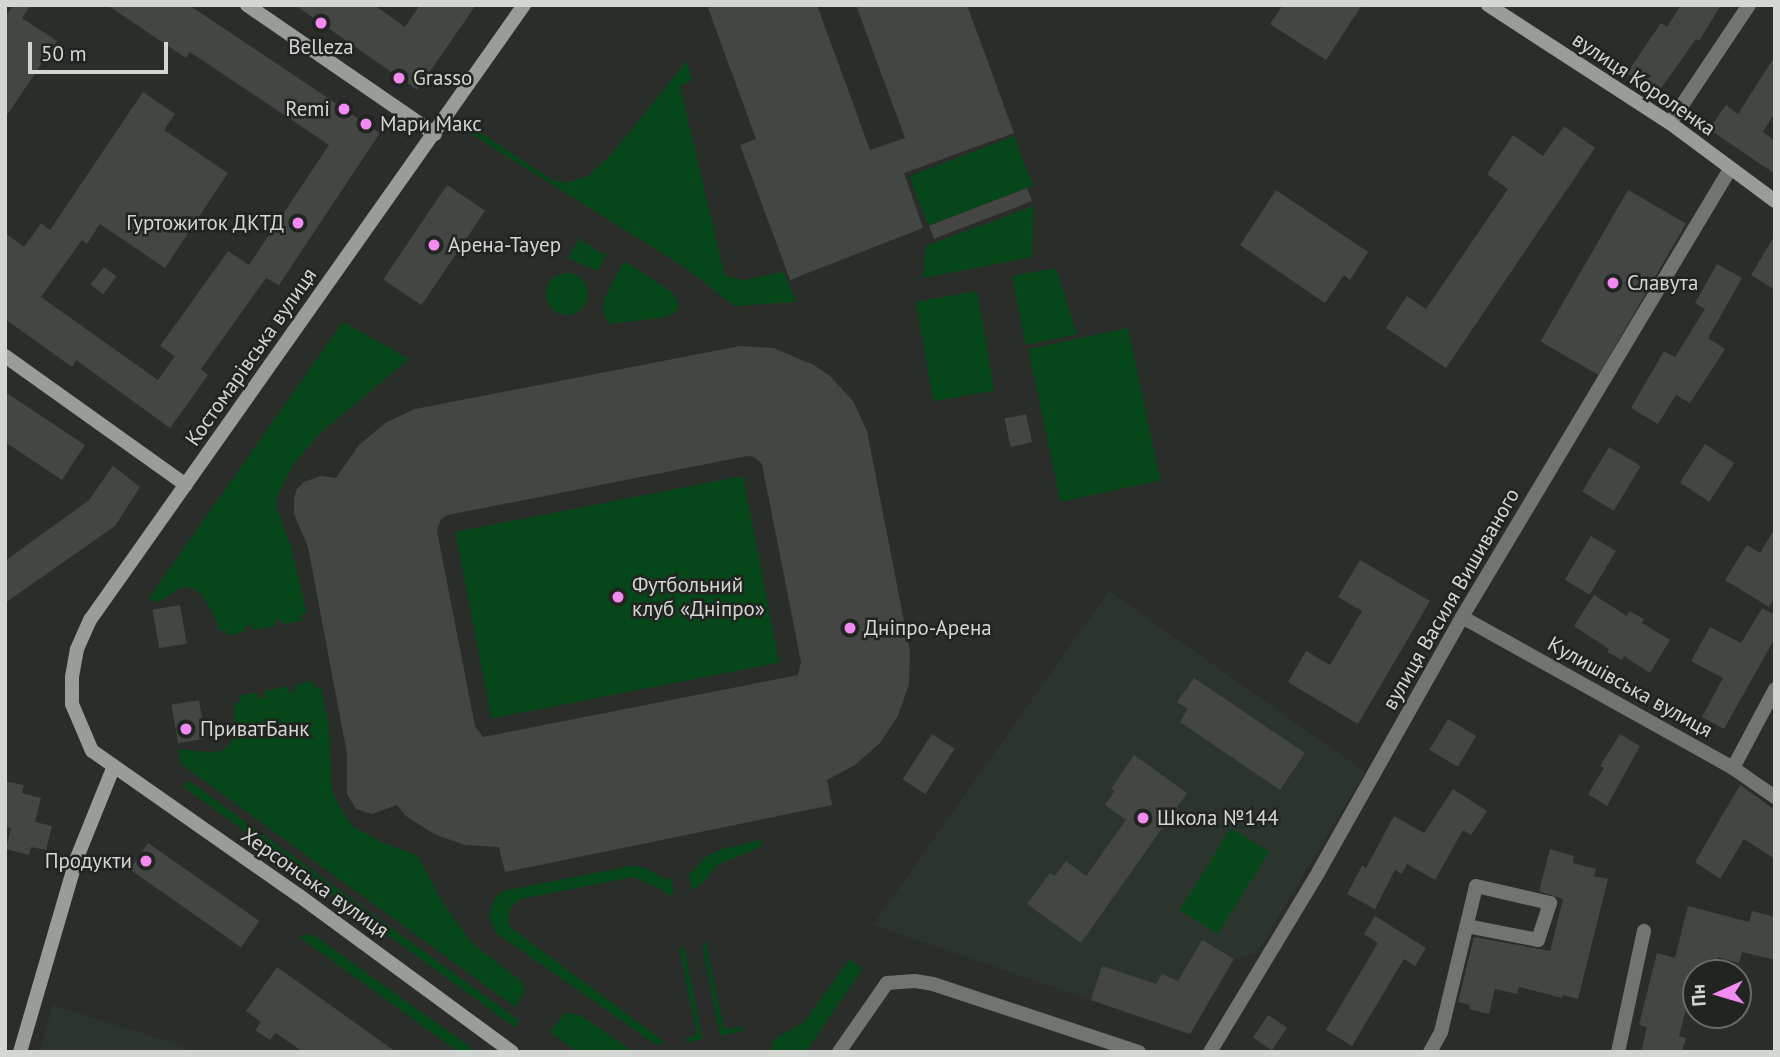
<!DOCTYPE html>
<html>
<head>
<meta charset="utf-8">
<style>
  body { margin:0 }
  #map { position:relative; width:1780px; height:1057px; overflow:hidden; background:#2a2d2a; font-family:"PT Sans",sans-serif }
  div>[style] { position:absolute }
  .built>* { inset:0; background:#2c352d }
  .green>* { inset:0; background:#064719; transform-origin:0 0 }
  .round { border-radius:50% }
  .building>* { inset:0; background:#434643; transform-origin:0 0 }
  .street>* { height:14px; margin:-7px; padding:0 7px; transform-origin:7px; border-radius:7px; background:#727472 }
  .secondary>* { height:14px; margin:-7px; padding:0 7px; transform-origin:7px; border-radius:7px; background:#999c99 }
  .dots>* { width:19px; height:19px; translate:-50% -50%; box-sizing:border-box; border:4px solid #212421; border-radius:50% }
  span { translate:-50% -50%; white-space:nowrap; text-align:center; line-height:1.15; -webkit-text-stroke:5px #212421; paint-order:stroke }
  .poi-label { font-size:21px; color:#d4d6d4 }
  .left { translate:0 -50%; text-align:left }
  .right { translate:-100% -50%; text-align:right }
  .street-label { font-size:21px; color:#d4d6d4 }
  .frame { position:absolute; inset:0; border:7px solid #d4d6d4; pointer-events:none }
  .north { position:absolute; left:1682px; top:959px; width:70px; height:70px; box-sizing:border-box; background:#212421; border:2px solid #696b69; border-radius:50%; rotate:266deg; font-size:19px; font-weight:700; line-height:28px; text-align:center; color:#d4d6d4 }
  .north::after { content:''; display:block; margin:auto; width:24px; height:32px; background:#f38af1; clip-path:polygon(50% 0,100% 100%,50% 72%,0 100%) }
  .scale { position:absolute; left:28px; top:42px; width:140px; height:32px; box-sizing:border-box; border:4px solid #d4d6d4; border-top:0; padding-left:9px; font-size:21px; line-height:24px; white-space:nowrap; color:#d4d6d4; -webkit-text-stroke:5px #212421; paint-order:stroke }
</style>
</head>
<body>
<div id="map">
  <div class="built">
    <div style="clip-path:polygon(1109px 591px,1365px 772px,1256px 954px,1233px 959px,1190px 1034px,873px 925px)"></div>
    <div style="clip-path:polygon(53px 1005px,182px 1046px,193px 1052px,39px 1052px)"></div>
  </div>
  <div class="green">
    <div style="clip-path:polygon(687px 61px,692px 80px,680px 86px,725px 276px,743px 280px,784px 272px,796px 302px,734px 306px,686px 268px,468px 132px,468px 129px,475px 129px,552px 180px,566px 183px,588px 176px,611px 155px)"></div>
    <div style="left:1014px;top:136px;width:53px;height:112px;rotate:69deg"></div>
    <div style="clip-path:polygon(1034px 206px,1032px 257px,923px 278px,926px 246px)"></div>
    <div style="clip-path:polygon(582px 234px,581px 240px,603px 255px,609px 251px,597px 271px,568px 258px)"></div>
    <div style="clip-path:polygon(624px 261px,672px 292px,679px 305px,675px 313px,666px 317px,609px 324px,603px 312px,605px 298px)"></div>
    <div style="clip-path:polygon(1056px 268px,1077px 334px,1026px 345px,1012px 276px)"></div>
    <div class="round" style="left:546px;top:273px;width:42px;height:42px"></div>
    <div style="left:977px;top:291px;width:101px;height:62px;rotate:80deg"></div>
    <div style="clip-path:polygon(343px 322px,409px 359px,319px 434px,293px 465px,277px 496px,276px 507px,290px 543px,307px 613px,301px 615px,301px 621px,283px 624px,281px 619px,275px 620px,276px 626px,252px 630px,251px 625px,245px 626px,245px 632px,227px 635px,226px 630px,219px 631px,216px 618px,201px 594px,193px 588px,182px 587px,158px 602px,152px 602px,149px 598px)"></div>
    <div style="left:1128px;top:328px;width:156px;height:102px;rotate:78deg"></div>
    <div style="left:743px;top:476px;width:190px;height:293px;rotate:79deg"></div>
    <div style="clip-path:polygon(313px 681px,315px 688px,321px 687px,329px 726px,332px 792px,344px 815px,355px 828px,383px 843px,417px 855px,445px 906px,472px 943px,522px 982px,525px 992px,515px 1007px,181px 764px,178px 749px,211px 752px,222px 751px,229px 745px,234px 735px,234px 704px,240px 702px,239px 696px,257px 692px,259px 699px,265px 697px,264px 691px,288px 686px,289px 693px,295px 692px,295px 685px)"></div>
    <div style="left:188px;top:780px;width:410px;height:8px;rotate:36deg"></div>
    <div style="left:1231px;top:828px;width:45px;height:97px;rotate:32deg"></div>
    <div style="clip-path:polygon(762px 840px,761px 847px,717px 865px,705px 881px,692px 891px,689px 875px,707px 856px,722px 849px)"></div>
    <div style="clip-path:polygon(631px 866px,646px 868px,663px 878px,672px 879px,674px 893px,668px 896px,665px 891px,633px 877px,521px 899px,511px 907px,508px 920px,509px 926px,663px 1041px,658px 1046px,496px 933px,489px 918px,494px 899px,503px 891px)"></div>
    <div style="clip-path:polygon(306px 934px,315px 936px,477px 1052px,459px 1052px,299px 937px)"></div>
    <div style="clip-path:polygon(706px 942px,724px 1029px,741px 1027px,744px 1028px,743px 1031px,720px 1036px,702px 943px)"></div>
    <div style="clip-path:polygon(684px 947px,703px 1039px,687px 1043px,686px 1038px,697px 1035px,679px 948px)"></div>
    <div style="clip-path:polygon(850px 959px,862px 969px,806px 1052px,772px 1052px,773px 1040px,804px 1022px)"></div>
    <div style="clip-path:polygon(565px 1013px,580px 1015px,634px 1052px,577px 1052px,550px 1032px)"></div>
  </div>
  <div class="building">
    <div style="clip-path:polygon(13px 5px,31px 5px,22px 18px,57px 41px,5px 118px,5px 17px)"></div>
    <div style="clip-path:polygon(107px 5px,189px 5px,380px 133px,279px 285px,266px 278px,201px 369px,208px 375px,170px 428px,76px 360px,72px 367px,5px 319px,5px 233px,24px 247px,41px 223px,50px 230px,143px 92px,175px 114px,164px 130px,228px 173px,165px 268px,100px 224px,87px 244px,82px 240px,41px 297px,158px 380px,175px 356px,160px 346px,228px 251px,249px 265px,329px 145px,190px 52px,186px 58px)"></div>
    <div style="clip-path:polygon(295px 5px,374px 5px,405px 27px,420px 5px,476px 5px,417px 90px)"></div>
    <div style="clip-path:polygon(707px 5px,817px 5px,870px 150px,905px 138px,856px 5px,967px 5px,1014px 133px,904px 173px,923px 228px,790px 280px,740px 145px,756px 139px)"></div>
    <div style="clip-path:polygon(1283px 5px,1362px 5px,1326px 60px,1270px 24px)"></div>
    <div style="clip-path:polygon(1681px 5px,1721px 5px,1699px 41px,1696px 39px,1657px 94px,1627px 73px,1661px 23px,1667px 27px)"></div>
    <div style="clip-path:polygon(1775px 56px,1775px 113px,1763px 132px,1775px 141px,1775px 174px,1709px 129px,1726px 105px,1738px 114px)"></div>
    <div style="clip-path:polygon(1564px 126px,1595px 148px,1446px 368px,1386px 328px,1407px 296px,1426px 309px,1508px 189px,1487px 174px,1513px 135px,1543px 156px)"></div>
    <div style="left:447px;top:185px;width:46px;height:114px;rotate:34deg"></div>
    <div style="left:1027px;top:188px;width:14px;height:105px;rotate:69deg"></div>
    <div style="clip-path:polygon(1276px 190px,1368px 252px,1350px 280px,1344px 275px,1325px 303px,1240px 245px)"></div>
    <div style="left:1628px;top:190px;width:67px;height:175px;rotate:30deg"></div>
    <div style="clip-path:polygon(1775px 235px,1775px 290px,1751px 275px)"></div>
    <div style="clip-path:polygon(1717px 264px,1742px 278px,1708px 338px,1725px 349px,1690px 403px,1676px 395px,1658px 424px,1631px 408px,1664px 351px,1675px 357px,1705px 309px,1695px 303px)"></div>
    <div style="left:104px;top:267px;width:16px;height:22px;rotate:38deg"></div>
    <div style="clip-path:polygon(evenodd,740px 346px,773px 348px,814px 365px,831px 377px,853px 401px,867px 431px,910px 652px,909px 684px,898px 716px,880px 743px,855px 765px,827px 780px,832px 805px,505px 872px,499px 847px,465px 845px,434px 834px,406px 816px,397px 805px,372px 814px,356px 809px,347px 794px,347px 754px,308px 547px,294px 514px,294px 497px,297px 489px,304px 482px,320px 476px,336px 478px,359px 445px,385px 423px,415px 409px,740px 346px,747px 456px,754px 457px,762px 464px,801px 662px,798px 675px,483px 737px,475px 726px,437px 531px,441px 519px,448px 515px,747px 456px)"></div>
    <div style="clip-path:polygon(5px 392px,85px 445px,62px 480px,5px 442px)"></div>
    <div style="left:1026px;top:414px;width:29px;height:22px;rotate:78deg"></div>
    <div style="left:1705px;top:444px;width:35px;height:46px;rotate:33deg"></div>
    <div style="left:1609px;top:447px;width:37px;height:52px;rotate:31deg"></div>
    <div style="clip-path:polygon(113px 466px,140px 487px,115px 526px,5px 603px,5px 561px,89px 500px)"></div>
    <div style="clip-path:polygon(1775px 528px,1775px 597px,1769px 607px,1725px 580px,1747px 545px,1760px 553px)"></div>
    <div style="left:1591px;top:536px;width:29px;height:51px;rotate:31deg"></div>
    <div style="clip-path:polygon(1360px 560px,1430px 601px,1358px 724px,1288px 682px,1306px 651px,1330px 665px,1362px 611px,1338px 597px)"></div>
    <div style="clip-path:polygon(1594px 595px,1627px 616px,1629px 611px,1644px 619px,1642px 623px,1670px 640px,1650px 673px,1624px 656px,1622px 660px,1607px 652px,1609px 649px,1574px 626px)"></div>
    <div style="left:180px;top:605px;width:39px;height:28px;rotate:80deg"></div>
    <div style="clip-path:polygon(1762px 608px,1775px 615px,1775px 638px,1724px 729px,1702px 717px,1723px 678px,1691px 661px,1710px 627px,1741px 643px)"></div>
    <div style="clip-path:polygon(1194px 678px,1305px 753px,1280px 790px,1180px 722px,1188px 709px,1177px 702px)"></div>
    <div style="left:199px;top:700px;width:39px;height:28px;rotate:80deg"></div>
    <div style="left:1448px;top:719px;width:33px;height:36px;rotate:31deg"></div>
    <div style="left:932px;top:734px;width:27px;height:54px;rotate:33deg"></div>
    <div style="clip-path:polygon(1620px 734px,1640px 746px,1607px 806px,1588px 794px,1604px 768px,1600px 766px)"></div>
    <div style="clip-path:polygon(1134px 755px,1187px 793px,1081px 943px,1027px 904px,1050px 873px,1055px 876px,1066px 861px,1086px 876px,1126px 820px,1105px 805px,1115px 791px,1111px 789px)"></div>
    <div style="clip-path:polygon(5px 781px,24px 785px,22px 793px,41px 798px,35px 822px,52px 826px,46px 850px,31px 847px,29px 855px,6px 849px,11px 828px,5px 827px)"></div>
    <div style="clip-path:polygon(1740px 785px,1775px 810px,1775px 859px,1744px 839px,1720px 879px,1695px 862px)"></div>
    <div style="clip-path:polygon(1453px 789px,1487px 811px,1471px 835px,1463px 830px,1435px 880px,1407px 864px,1402px 874px,1395px 870px,1375px 909px,1347px 894px,1362px 866px,1366px 868px,1394px 816px,1424px 833px)"></div>
    <div style="left:148px;top:843px;width:136px;height:32px;rotate:35deg"></div>
    <div style="clip-path:polygon(1550px 849px,1574px 856px,1573px 863px,1596px 869px,1594px 876px,1608px 879px,1578px 999px,1563px 995px,1562px 998px,1519px 987px,1517px 994px,1495px 989px,1489px 1014px,1469px 1009px,1470px 1005px,1458px 1002px,1474px 937px,1550px 951px,1563px 899px,1539px 891px)"></div>
    <div style="clip-path:polygon(1688px 906px,1749px 922px,1752px 911px,1775px 917px,1775px 960px,1742px 952px,1739px 963px,1718px 957px,1715px 969px,1698px 964px,1679px 1036px,1686px 1038px,1682px 1052px,1641px 1052px,1647px 1027px,1639px 1025px,1657px 953px,1675px 958px)"></div>
    <div style="clip-path:polygon(1375px 916px,1426px 948px,1415px 966px,1404px 959px,1352px 1046px,1326px 1030px,1378px 943px,1364px 934px)"></div>
    <div style="clip-path:polygon(1202px 940px,1234px 959px,1190px 1034px,1091px 1000px,1102px 966px,1156px 984px,1162px 974px,1178px 981px)"></div>
    <div style="clip-path:polygon(277px 967px,396px 1052px,303px 1052px,276px 1033px,270px 1040px,255px 1030px,261px 1022px,246px 1011px)"></div>
    <div style="left:1268px;top:1015px;width:23px;height:27px;rotate:34deg"></div>
  </div>
  <div class="street">
    <div style="left:1670px;top:123px;width:142px;rotate:-56.2deg"></div>
    <div style="left:1462px;top:617px;width:310px;rotate:29.1deg"></div>
    <div style="left:1733px;top:768px;width:51px;rotate:34.6deg"></div>
    <div style="left:1733px;top:768px;width:89px;rotate:-62deg"></div>
    <div style="left:839px;top:1052px;width:84px;rotate:-55.2deg"></div>
    <div style="left:887px;top:983px;width:28px;rotate:-4deg"></div>
    <div style="left:915px;top:981px;width:18px;rotate:9deg"></div>
    <div style="left:933px;top:984px;width:217px;rotate:18.3deg"></div>
    <div style="left:1210px;top:1052px;width:211px;rotate:-58.9deg"></div>
    <div style="left:1319px;top:871px;width:291px;rotate:-60.6deg"></div>
    <div style="left:1462px;top:617px;width:522px;rotate:-59.11deg"></div>
    <div style="left:1430px;top:1052px;width:23px;rotate:-61deg"></div>
    <div style="left:1441px;top:1032px;width:150px;rotate:-76.5deg"></div>
    <div style="left:1476px;top:886px;width:76px;rotate:12.9deg"></div>
    <div style="left:1550px;top:903px;width:39px;rotate:108deg"></div>
    <div style="left:1538px;top:940px;width:72px;rotate:-168.8deg"></div>
    <div style="left:1618px;top:1052px;width:124px;rotate:-77.9deg"></div>
  </div>
  <div class="secondary">
    <div style="left:247px;top:5px;width:228px;rotate:34.5deg"></div>
    <div style="left:1488px;top:5px;width:217px;rotate:33deg"></div>
    <div style="left:1670px;top:123px;width:131px;rotate:36.6deg"></div>
    <div style="left:5px;top:356px;width:222px;rotate:35.5deg"></div>
    <div style="left:20px;top:1052px;width:200px;rotate:-73.7deg"></div>
    <div style="left:76px;top:860px;width:101px;rotate:-68deg"></div>
    <div style="left:512px;top:1052px;width:265px;rotate:-143.7deg"></div>
    <div style="left:298px;top:895px;width:251px;rotate:-145deg"></div>
    <div style="left:92px;top:751px;width:51px;rotate:-113.1deg"></div>
    <div style="left:72px;top:704px;width:27px;rotate:-90deg"></div>
    <div style="left:72px;top:677px;width:28px;rotate:-80deg"></div>
    <div style="left:77px;top:649px;width:32px;rotate:-66deg"></div>
    <div style="left:90px;top:620px;width:753px;rotate:-54.79deg"></div>
  </div>
  <div class="dots">
    <div style="left:321px;top:23px;background:#f38af1"></div>
    <div style="left:399px;top:78px;background:#f38af1"></div>
    <div style="left:344px;top:109px;background:#f38af1"></div>
    <div style="left:366px;top:124px;background:#f38af1"></div>
    <div style="left:298px;top:223px;background:#f38af1"></div>
    <div style="left:434px;top:245px;background:#f38af1"></div>
    <div style="left:1613px;top:283px;background:#f38af1"></div>
    <div style="left:618px;top:597px;background:#f38af1"></div>
    <div style="left:850px;top:628px;background:#f38af1"></div>
    <div style="left:186px;top:729px;background:#f38af1"></div>
    <div style="left:1143px;top:818px;background:#f38af1"></div>
    <div style="left:146px;top:861px;background:#f38af1"></div>
  </div>
  <div class="poi-label">
    <span style="left:321px;top:47px">Belleza</span>
    <span class="left" style="left:413px;top:78px">Grasso</span>
    <span class="right" style="left:330px;top:109px">Remi</span>
    <span class="left" style="left:380px;top:124px">Мари Макс</span>
    <span class="right" style="left:284px;top:223px">Гуртожиток ДКТД</span>
    <span class="left" style="left:448px;top:245px">Арена-Тауер</span>
    <span class="left" style="left:1627px;top:283px">Славута</span>
    <span class="left" style="left:632px;top:597px">Футбольний<br>клуб «Дніпро»</span>
    <span class="left" style="left:864px;top:628px">Дніпро-Арена</span>
    <span class="left" style="left:200px;top:729px">ПриватБанк</span>
    <span class="left" style="left:1157px;top:818px">Школа №144</span>
    <span class="right" style="left:132px;top:861px">Продукти</span>
  </div>
  <div class="street-label">
    <span style="left:1644px;top:84px;rotate:34deg">вулиця Короленка</span>
    <span style="left:251px;top:357px;rotate:-55deg">Костомарівська вулиця</span>
    <span style="left:1451px;top:599px;rotate:-60deg">вулиця Василя Вишиваного</span>
    <span style="left:1630px;top:687px;rotate:29deg">Кулишівська вулиця</span>
    <span style="left:315px;top:883px;rotate:35deg">Херсонська вулиця</span>
  </div>
  <div class="frame"></div>
  <div class="north">Пн</div>
  <div class="scale">50 m</div>
</div>
</body>
</html>
